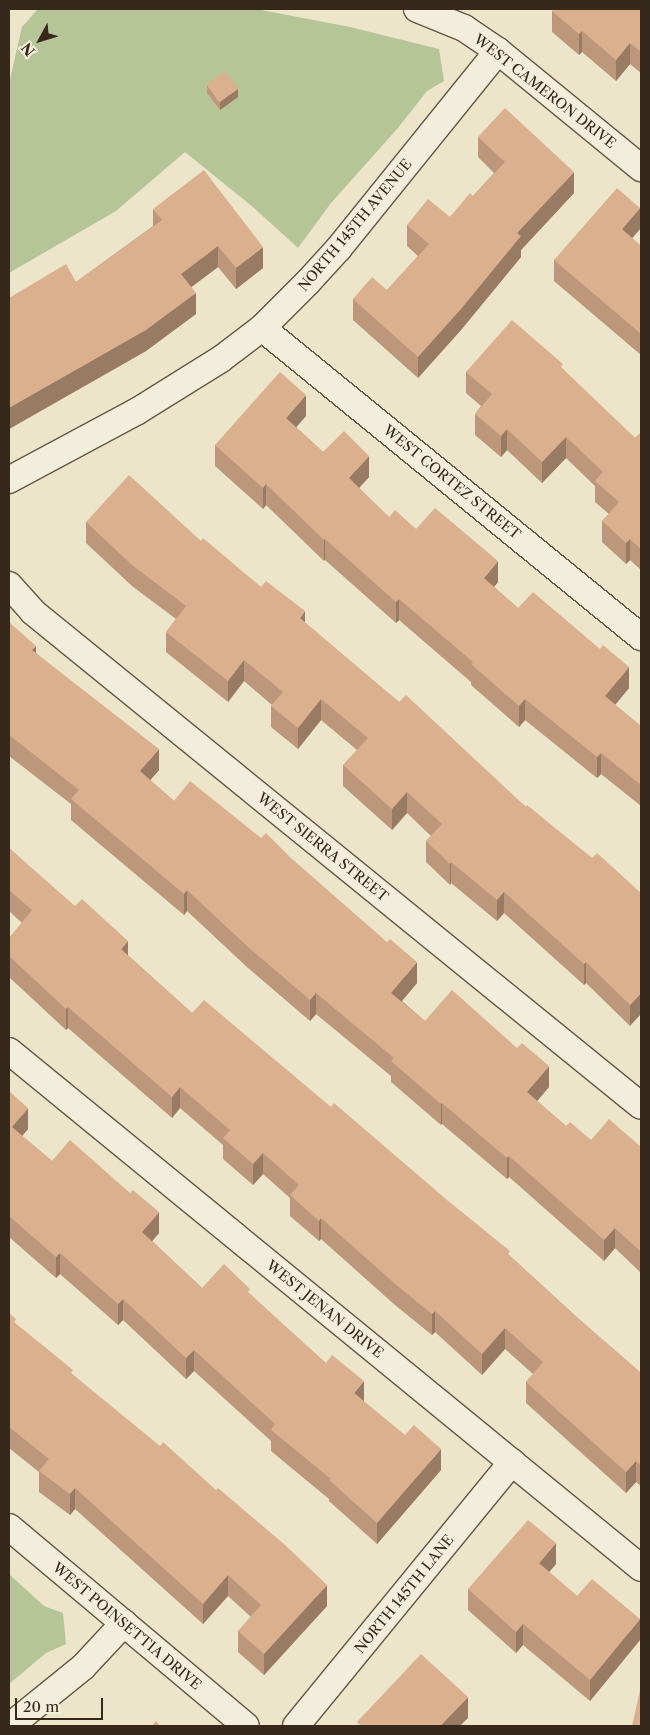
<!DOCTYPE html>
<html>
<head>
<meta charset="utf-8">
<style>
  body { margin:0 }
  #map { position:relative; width:650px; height:1735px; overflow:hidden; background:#ece5c9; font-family:"Libre Caslon Text",serif }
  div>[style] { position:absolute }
  .green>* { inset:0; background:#b6c598 }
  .roads { filter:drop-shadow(1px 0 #645747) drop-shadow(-1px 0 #645747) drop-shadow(0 1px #645747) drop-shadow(0 -1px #645747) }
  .street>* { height:26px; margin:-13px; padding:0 13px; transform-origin:13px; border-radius:13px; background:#f3eedc }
  .wall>* { inset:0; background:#bc977b }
  .shaded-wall>* { inset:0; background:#997b64; transform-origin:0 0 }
  .building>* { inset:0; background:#dbb08f; transform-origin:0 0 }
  span { translate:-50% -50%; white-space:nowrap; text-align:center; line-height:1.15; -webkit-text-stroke:4px #f3eedc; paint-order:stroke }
  .street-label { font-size:14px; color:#37281c }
  .frame { position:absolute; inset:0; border:10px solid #37281c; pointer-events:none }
  .north { position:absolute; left:15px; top:15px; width:50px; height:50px; -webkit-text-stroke:4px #f3eedc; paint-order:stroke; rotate:231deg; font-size:14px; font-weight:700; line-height:20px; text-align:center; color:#37281c }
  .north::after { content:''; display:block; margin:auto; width:18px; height:22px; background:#37281c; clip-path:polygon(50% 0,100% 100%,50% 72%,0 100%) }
  .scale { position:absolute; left:15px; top:1698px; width:88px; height:22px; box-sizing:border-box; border:2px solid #37281c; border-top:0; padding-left:6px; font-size:15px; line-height:18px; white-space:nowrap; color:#37281c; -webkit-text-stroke:4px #f3eedc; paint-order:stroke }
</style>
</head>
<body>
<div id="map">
  <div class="green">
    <div style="clip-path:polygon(38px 9px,256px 9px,350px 27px,439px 49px,444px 81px,427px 91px,398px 128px,331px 203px,298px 248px,253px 207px,185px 152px,116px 211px,9px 273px,9px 84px,22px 27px)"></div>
    <div style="clip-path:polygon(9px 1574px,44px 1606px,63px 1613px,66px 1644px,46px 1653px,9px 1684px)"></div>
  </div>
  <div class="roads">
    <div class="street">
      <div style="left:417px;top:9px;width:51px;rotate:22deg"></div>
      <div style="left:464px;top:28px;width:41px;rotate:34.1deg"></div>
      <div style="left:498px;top:51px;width:185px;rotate:39.3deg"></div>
      <div style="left:262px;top:328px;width:489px;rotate:39.2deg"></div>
      <div style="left:9px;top:480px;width:144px;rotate:-28.2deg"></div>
      <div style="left:136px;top:412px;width:100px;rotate:-31.9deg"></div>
      <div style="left:221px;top:359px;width:51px;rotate:-37.1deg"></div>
      <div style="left:262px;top:328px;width:65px;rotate:-45deg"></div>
      <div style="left:308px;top:282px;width:46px;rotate:-47.6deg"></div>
      <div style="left:339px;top:248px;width:253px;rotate:-51.1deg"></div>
      <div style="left:9px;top:585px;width:36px;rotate:48deg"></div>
      <div style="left:33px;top:612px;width:783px;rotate:39.09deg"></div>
      <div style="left:9px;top:1051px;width:817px;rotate:39.28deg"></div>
      <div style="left:9px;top:1527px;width:309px;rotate:40deg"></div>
      <div style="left:10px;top:1726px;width:94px;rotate:-38.9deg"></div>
      <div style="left:83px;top:1667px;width:60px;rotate:-47deg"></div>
      <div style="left:296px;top:1726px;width:341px;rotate:-50.7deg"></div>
    </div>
  </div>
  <div class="wall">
    <div style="clip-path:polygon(641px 9px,641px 73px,630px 64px,616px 81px,582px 52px,579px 55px,552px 32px,552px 11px)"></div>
    <div style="clip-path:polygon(207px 85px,238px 97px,220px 110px,207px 93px)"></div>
    <div style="clip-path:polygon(478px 137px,574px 193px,521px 250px,521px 257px,461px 330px,418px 378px,353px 320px,353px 299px,387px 290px,418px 256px,407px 246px,407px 225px,450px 217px,473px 196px,494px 173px,478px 157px)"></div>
    <div style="clip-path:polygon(153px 209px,263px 268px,236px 289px,218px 267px,191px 287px,196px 314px,146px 351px,9px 429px,9px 298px,76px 282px,153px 226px)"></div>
    <div style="clip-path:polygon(640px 229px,632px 238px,641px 246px,641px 355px,554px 281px,554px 260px)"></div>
    <div style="clip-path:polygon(563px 370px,635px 438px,641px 433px,641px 570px,630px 560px,626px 564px,602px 542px,602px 521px,609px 514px,595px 502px,595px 486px,566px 458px,542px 483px,507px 450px,501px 457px,475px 435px,475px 414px,481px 406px,466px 393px,466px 372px)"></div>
    <div style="clip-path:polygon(306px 416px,296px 427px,323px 452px,369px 477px,359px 488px,389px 517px,416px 529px,498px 582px,494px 587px,518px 608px,629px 688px,615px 705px,641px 726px,641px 806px,601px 774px,597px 778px,525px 720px,519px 727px,471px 685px,471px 682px,399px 620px,396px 623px,325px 560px,324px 561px,266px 505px,263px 509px,215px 466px,215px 445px)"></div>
    <div style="clip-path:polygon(86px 522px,201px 541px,305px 623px,399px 702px,526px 807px,592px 858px,641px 893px,630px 1026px,586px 983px,584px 985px,504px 913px,497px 921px,451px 883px,450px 885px,426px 862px,426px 841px,431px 836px,407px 813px,392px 830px,343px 786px,343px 765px,357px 750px,321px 720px,298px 749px,271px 727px,271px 706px,272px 705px,244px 681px,228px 702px,166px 652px,166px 632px,176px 619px,132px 586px,86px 543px)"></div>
    <div style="clip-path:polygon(9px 622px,36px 653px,159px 770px,150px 780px,174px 801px,417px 983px,402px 1001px,425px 1021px,549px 1087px,537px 1101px,566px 1126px,591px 1140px,641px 1147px,641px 1273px,615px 1248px,604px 1261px,509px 1177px,507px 1179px,442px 1124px,441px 1125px,391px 1082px,391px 1076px,316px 1014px,310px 1021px,248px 968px,187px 911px,184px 915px,71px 820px,71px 804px,9px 756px)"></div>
    <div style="clip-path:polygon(9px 848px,192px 1013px,331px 1107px,510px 1256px,580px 1320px,641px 1373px,641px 1486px,636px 1482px,626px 1493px,526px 1403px,526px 1382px,533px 1374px,505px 1349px,482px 1375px,435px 1332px,432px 1335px,395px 1305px,321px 1239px,319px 1241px,290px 1216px,290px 1198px,263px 1174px,253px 1185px,223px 1159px,223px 1145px,180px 1108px,172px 1118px,68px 1028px,66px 1030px,9px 977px,9px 938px,22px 923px,9px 911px)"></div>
    <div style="clip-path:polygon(9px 1091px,28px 1129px,22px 1136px,52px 1161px,159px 1233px,152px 1241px,202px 1288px,250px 1294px,364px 1402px,441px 1470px,377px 1544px,329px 1501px,329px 1499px,271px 1451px,271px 1441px,194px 1371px,186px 1379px,123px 1320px,118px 1325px,60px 1274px,56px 1278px,9px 1237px)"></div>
    <div style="clip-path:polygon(9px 1313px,16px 1325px,73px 1375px,327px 1606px,264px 1675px,238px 1652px,238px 1631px,251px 1617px,228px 1596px,203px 1624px,75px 1509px,70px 1515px,39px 1492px,39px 1472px,9px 1448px)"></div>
    <div style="clip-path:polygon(556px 1564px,549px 1572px,577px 1596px,640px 1640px,590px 1701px,523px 1645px,516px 1653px,468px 1610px,468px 1589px)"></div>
  </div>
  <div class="shaded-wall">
    <div style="clip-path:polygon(582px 31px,582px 52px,579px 55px,579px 34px)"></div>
    <div style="clip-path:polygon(630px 43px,630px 64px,616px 81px,616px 60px)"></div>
    <div style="clip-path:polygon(238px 89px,238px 97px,220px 110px,220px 102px)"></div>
    <div style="clip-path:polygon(574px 172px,574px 193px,521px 250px,521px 257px,461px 330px,418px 378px,418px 357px,517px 233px)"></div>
    <div style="clip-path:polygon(640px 208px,640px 229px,622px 250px,622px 229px)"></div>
    <div style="clip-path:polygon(218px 246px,218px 267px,181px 295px,181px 274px)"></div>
    <div style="clip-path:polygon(263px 247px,263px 268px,236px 289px,236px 268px)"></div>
    <div style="clip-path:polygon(196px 293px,196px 314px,146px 351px,9px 429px,9px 408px)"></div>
    <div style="clip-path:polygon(306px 395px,306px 416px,286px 439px,286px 418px)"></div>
    <div style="clip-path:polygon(507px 429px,507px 450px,501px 457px,501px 436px)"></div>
    <div style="clip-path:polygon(566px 437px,566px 458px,542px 483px,542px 462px)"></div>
    <div style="clip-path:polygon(369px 456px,369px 477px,349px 499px,349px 478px)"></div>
    <div style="clip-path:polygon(266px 484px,266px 505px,263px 509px,263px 488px)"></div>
    <div style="left:325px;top:539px;width:21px;height:1px;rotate:90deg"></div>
    <div style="clip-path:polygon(630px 539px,630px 560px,626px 564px,626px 543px)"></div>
    <div style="clip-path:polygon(498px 561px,498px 582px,484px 599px,484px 578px)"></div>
    <div style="clip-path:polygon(399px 599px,399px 620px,396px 623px,396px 602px)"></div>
    <div style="clip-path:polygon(305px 611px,305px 632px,300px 618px)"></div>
    <div style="clip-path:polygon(36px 646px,36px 667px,32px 650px)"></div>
    <div style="clip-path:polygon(244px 660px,244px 681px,228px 702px,228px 681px)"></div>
    <div style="clip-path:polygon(629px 667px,629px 688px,605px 717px,605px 696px)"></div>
    <div style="clip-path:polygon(321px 699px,321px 720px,298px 749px,298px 728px)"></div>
    <div style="clip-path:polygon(525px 699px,525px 720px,519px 727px,519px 706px)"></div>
    <div style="clip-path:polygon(159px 749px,159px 770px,140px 792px,140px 771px)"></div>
    <div style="clip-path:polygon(601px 753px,601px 774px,597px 778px,597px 757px)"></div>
    <div style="clip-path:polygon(407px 792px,407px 813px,392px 830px,392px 809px)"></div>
    <div style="clip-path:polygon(451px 862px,451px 883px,450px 885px,450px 864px)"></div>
    <div style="clip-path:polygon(187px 890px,187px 911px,184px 915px,184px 894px)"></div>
    <div style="clip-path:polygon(504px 892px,504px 913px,497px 921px,497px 900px)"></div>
    <div style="clip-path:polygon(128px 941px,128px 962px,121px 949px)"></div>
    <div style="clip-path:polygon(417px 962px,417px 983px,391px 1014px,391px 993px)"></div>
    <div style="clip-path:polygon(586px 962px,586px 983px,584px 985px,584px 964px)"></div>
    <div style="clip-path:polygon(316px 993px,316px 1014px,310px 1021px,310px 1000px)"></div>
    <div style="clip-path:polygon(641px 993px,641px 1014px,630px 1026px,630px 1005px)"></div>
    <div style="clip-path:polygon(68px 1007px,68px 1028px,66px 1030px,66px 1009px)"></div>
    <div style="clip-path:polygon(549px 1066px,549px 1087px,527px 1113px,527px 1092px)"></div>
    <div style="clip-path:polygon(180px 1087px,180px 1108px,172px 1118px,172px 1097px)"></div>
    <div style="left:442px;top:1103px;width:21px;height:1px;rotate:90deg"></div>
    <div style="clip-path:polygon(28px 1108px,28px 1129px,12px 1148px,12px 1127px)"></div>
    <div style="clip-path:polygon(263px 1153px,263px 1174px,253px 1185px,253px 1164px)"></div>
    <div style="clip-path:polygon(509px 1156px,509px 1177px,507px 1179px,507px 1158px)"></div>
    <div style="clip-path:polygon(159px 1212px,159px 1233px,142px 1253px,142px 1232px)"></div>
    <div style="clip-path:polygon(321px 1218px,321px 1239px,319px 1241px,319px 1221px)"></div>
    <div style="clip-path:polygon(615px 1228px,615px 1248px,604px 1261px,604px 1240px)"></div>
    <div style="clip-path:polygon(60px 1253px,60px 1274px,56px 1278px,56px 1257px)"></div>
    <div style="clip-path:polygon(123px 1299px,123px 1320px,118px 1325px,118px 1304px)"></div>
    <div style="clip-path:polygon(435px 1311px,435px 1332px,432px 1335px,432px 1314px)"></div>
    <div style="clip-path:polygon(505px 1328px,505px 1349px,482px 1375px,482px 1354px)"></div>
    <div style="clip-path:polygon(194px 1350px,194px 1371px,186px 1379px,186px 1358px)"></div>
    <div style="clip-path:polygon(364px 1381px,364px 1402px,354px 1393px)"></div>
    <div style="clip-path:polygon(441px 1449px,441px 1470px,377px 1544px,377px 1523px)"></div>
    <div style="clip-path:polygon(636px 1461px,636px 1482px,626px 1493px,626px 1472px)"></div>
    <div style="clip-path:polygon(75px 1488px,75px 1509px,70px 1515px,70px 1494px)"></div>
    <div style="clip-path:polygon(556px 1543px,556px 1564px,539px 1584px,539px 1563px)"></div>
    <div style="clip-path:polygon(228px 1575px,228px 1596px,203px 1624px,203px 1604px)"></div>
    <div style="clip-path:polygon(327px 1585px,327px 1606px,264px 1675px,264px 1654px)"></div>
    <div style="clip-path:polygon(640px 1619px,640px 1640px,590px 1701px,590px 1680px)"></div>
    <div style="clip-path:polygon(523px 1624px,523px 1645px,516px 1653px,516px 1632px)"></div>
    <div style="clip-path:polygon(468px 1697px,468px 1718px,460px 1726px,440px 1726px)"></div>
  </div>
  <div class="building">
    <div style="clip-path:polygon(554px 9px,641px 9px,641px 52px,630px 43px,616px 60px,582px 31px,579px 34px,552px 11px)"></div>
    <div style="left:225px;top:71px;width:22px;height:23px;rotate:54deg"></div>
    <div style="clip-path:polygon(505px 108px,574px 172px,517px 233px,521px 236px,461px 309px,418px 357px,353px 299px,372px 277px,387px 290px,429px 244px,407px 225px,428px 199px,450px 217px,470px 193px,473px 196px,505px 162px,478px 137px)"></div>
    <div style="clip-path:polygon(204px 170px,263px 247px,236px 268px,218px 246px,181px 274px,196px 293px,146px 330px,9px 408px,9px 298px,66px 264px,76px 282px,162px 220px,153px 209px)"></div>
    <div style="clip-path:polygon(617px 188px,640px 208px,622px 229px,641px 246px,641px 334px,554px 260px)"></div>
    <div style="clip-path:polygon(512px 320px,563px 364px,561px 367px,635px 438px,641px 432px,641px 549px,630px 539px,626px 543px,602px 521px,619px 502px,595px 481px,603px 472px,566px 437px,542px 462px,507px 429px,501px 436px,475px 414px,492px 394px,466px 372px)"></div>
    <div style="clip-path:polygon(280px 372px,306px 395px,286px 418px,323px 452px,344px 431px,369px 456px,349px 478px,389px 517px,395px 510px,416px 529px,435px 508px,498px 561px,484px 578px,518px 608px,533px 592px,600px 649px,603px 645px,629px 667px,605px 696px,641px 726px,641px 785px,601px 753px,597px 757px,525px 699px,519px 706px,471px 664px,473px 662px,399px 599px,396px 602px,325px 539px,324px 540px,266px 484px,263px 488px,215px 445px)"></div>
    <div style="clip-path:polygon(129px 475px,201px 541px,203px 538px,261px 587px,266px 581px,305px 611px,300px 618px,399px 702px,406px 695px,526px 807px,527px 805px,592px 858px,597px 853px,641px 893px,641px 993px,630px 1005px,586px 962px,584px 964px,504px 892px,497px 900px,451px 862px,450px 864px,426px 841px,442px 824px,407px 792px,392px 809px,343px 765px,368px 738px,321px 699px,298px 728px,271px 706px,283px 692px,244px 660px,228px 681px,166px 632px,186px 606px,132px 565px,86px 522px)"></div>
    <div style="clip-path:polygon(9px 622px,36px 646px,32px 650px,159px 749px,140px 771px,174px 801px,190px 781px,261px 838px,266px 833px,291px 858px,387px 942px,390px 939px,417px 962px,391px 993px,425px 1021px,452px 990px,517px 1048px,522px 1043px,549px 1066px,527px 1092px,566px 1126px,570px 1122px,591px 1140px,609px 1119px,641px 1147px,641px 1252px,615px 1228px,604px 1240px,509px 1156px,507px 1158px,442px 1103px,441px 1104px,391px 1061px,394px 1058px,316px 993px,310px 1000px,248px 947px,187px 890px,184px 894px,71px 799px,79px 790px,9px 735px)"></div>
    <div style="clip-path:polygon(9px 848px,75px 906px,82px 899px,128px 941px,121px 949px,192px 1013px,204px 1000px,331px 1107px,334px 1103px,447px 1200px,510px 1251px,508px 1254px,580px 1320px,641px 1373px,641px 1466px,636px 1461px,626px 1472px,526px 1382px,543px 1362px,505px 1328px,482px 1354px,435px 1311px,432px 1314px,395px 1284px,321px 1218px,319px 1221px,290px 1195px,299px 1185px,263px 1153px,253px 1164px,223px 1138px,230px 1130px,180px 1087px,172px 1097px,68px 1007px,66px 1009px,9px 956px,9px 938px,32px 910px,9px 890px)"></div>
    <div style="clip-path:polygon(9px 1091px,28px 1108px,12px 1127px,52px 1161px,70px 1140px,130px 1193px,133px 1190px,159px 1212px,142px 1232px,202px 1288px,224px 1264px,250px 1289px,248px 1292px,326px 1363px,332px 1355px,364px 1381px,354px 1393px,405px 1435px,414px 1425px,441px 1449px,377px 1523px,329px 1480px,331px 1479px,271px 1430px,275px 1424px,194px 1350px,186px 1358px,123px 1299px,118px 1304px,60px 1253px,56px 1257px,9px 1216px)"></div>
    <div style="clip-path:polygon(9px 1313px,16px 1319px,14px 1322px,73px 1370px,71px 1373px,160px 1446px,163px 1442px,216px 1490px,218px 1488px,284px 1544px,327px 1585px,264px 1654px,238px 1631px,261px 1605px,228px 1575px,203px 1604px,75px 1488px,70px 1494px,39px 1471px,49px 1459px,9px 1427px)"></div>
    <div style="clip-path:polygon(528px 1520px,556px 1543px,539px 1563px,577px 1596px,592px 1579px,640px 1619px,590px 1680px,523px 1624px,516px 1632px,468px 1589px)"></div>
    <div style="clip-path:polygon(421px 1654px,468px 1697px,440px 1726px,361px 1726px,357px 1722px)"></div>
    <div style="clip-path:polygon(641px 1686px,641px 1726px,632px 1726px)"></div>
    <div style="clip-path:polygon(156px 1721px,160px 1726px,152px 1726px)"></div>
  </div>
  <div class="street-label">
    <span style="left:545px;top:91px;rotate:38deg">WEST CAMERON DRIVE</span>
    <span style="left:355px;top:225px;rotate:-50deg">NORTH 145TH AVENUE</span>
    <span style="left:452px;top:482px;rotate:39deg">WEST CORTEZ STREET</span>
    <span style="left:323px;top:847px;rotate:39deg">WEST SIERRA STREET</span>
    <span style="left:325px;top:1309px;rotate:39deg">WEST JENAN DRIVE</span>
    <span style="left:404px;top:1594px;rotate:-51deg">NORTH 145TH LANE</span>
    <span style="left:127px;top:1626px;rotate:40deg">WEST POINSETTIA DRIVE</span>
  </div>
  <div class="frame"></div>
  <div class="north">N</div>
  <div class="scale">20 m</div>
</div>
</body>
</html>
